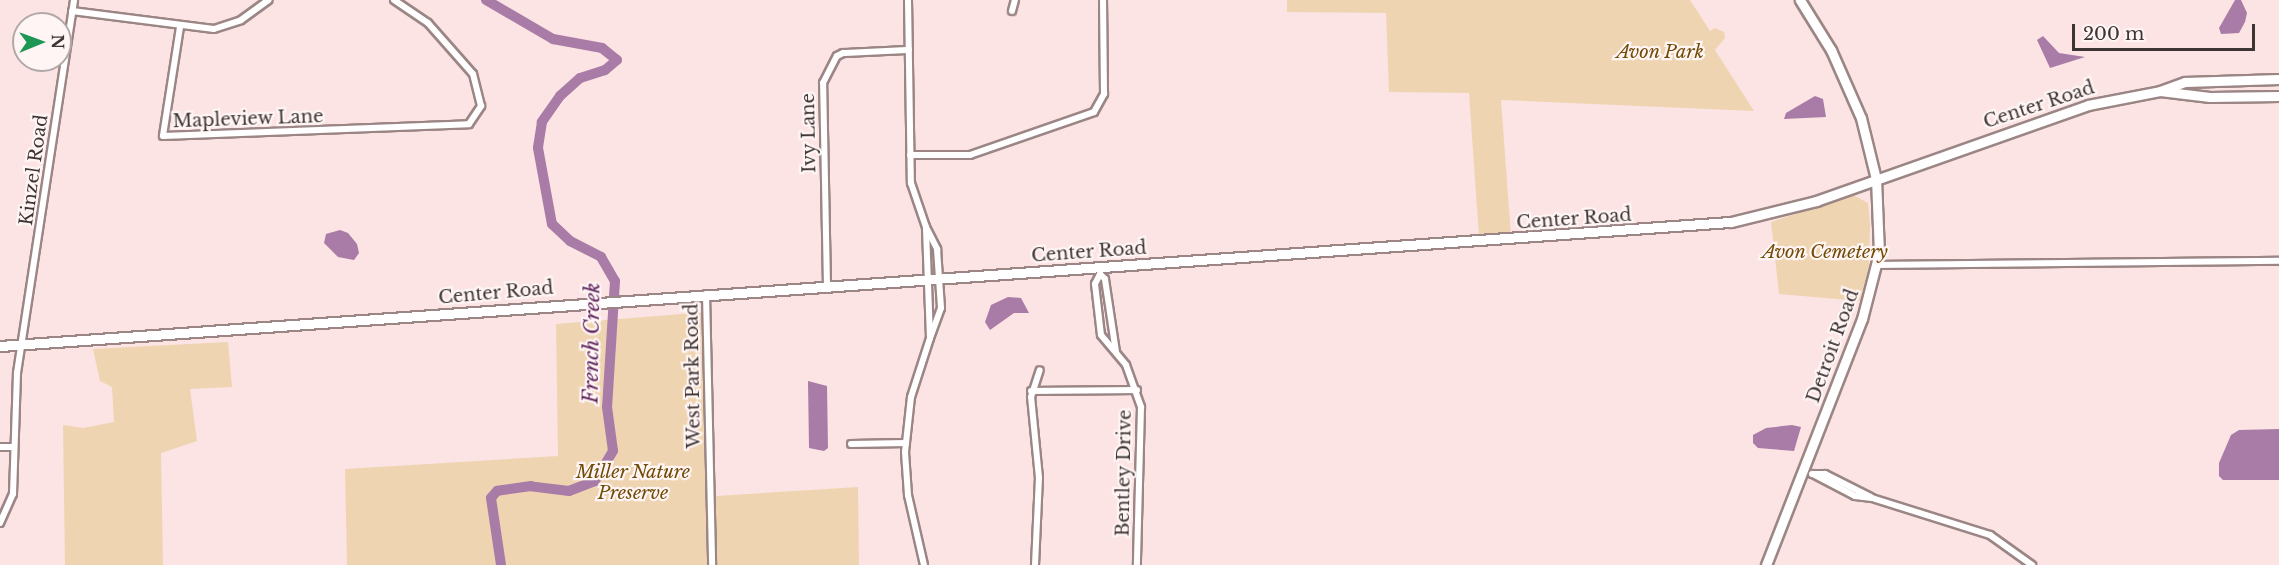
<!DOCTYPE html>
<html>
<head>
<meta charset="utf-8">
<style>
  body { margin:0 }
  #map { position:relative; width:2279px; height:565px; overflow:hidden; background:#fbe4e3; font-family:"Libre Baskerville",serif }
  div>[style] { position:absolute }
  .green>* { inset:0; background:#efd4b1 }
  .water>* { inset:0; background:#a97ba7 }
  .river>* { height:10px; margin:-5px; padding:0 5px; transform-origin:5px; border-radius:5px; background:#a97ba7 }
  .roads { filter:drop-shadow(2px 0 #9b8685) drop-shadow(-2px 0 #9b8685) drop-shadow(0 2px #9b8685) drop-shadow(0 -2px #9b8685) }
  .street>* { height:6px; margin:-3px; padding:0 3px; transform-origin:3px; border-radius:3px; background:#fff }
  .primary>* { height:9px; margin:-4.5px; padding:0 4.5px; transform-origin:4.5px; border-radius:4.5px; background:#fff }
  span { translate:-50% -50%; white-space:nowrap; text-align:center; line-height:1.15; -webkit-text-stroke:4.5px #fff5f5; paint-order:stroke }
  .park-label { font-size:18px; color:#714a04; font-style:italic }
  .street-label { font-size:18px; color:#3d3434 }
  .water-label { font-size:20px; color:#591f59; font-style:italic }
  .north { position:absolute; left:12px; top:12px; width:60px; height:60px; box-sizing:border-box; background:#fff5f5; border:2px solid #b1a8a8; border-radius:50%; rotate:89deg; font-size:16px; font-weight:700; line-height:24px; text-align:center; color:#3d3434 }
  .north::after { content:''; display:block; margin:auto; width:21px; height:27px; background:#1f9754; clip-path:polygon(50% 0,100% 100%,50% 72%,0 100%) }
  .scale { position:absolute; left:2072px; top:24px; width:183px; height:27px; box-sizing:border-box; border:3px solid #3d3434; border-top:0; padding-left:8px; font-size:18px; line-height:21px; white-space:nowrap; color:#3d3434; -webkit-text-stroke:4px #fff5f5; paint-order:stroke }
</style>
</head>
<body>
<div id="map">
  <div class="green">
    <div style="clip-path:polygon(1287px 0,1690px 0,1710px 31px,1715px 28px,1724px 32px,1725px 38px,1715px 50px,1754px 111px,1501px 100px,1511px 236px,1479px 237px,1469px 93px,1389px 92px,1386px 13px,1287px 12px)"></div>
    <div style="clip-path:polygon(1853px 195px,1868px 203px,1870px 225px,1869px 265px,1860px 301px,1779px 294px,1771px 222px)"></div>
    <div style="clip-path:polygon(707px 312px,716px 496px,858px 487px,859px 565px,347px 565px,345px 469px,558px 456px,556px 324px)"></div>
    <div style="clip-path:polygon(228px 342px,232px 387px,190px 389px,197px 441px,161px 453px,163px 565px,65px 565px,63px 425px,83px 428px,114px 422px,112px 387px,100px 381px,93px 349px)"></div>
  </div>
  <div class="water">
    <div style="clip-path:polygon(2235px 0,2241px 0,2247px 13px,2245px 22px,2239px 33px,2221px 34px,2219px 28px)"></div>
    <div style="clip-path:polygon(2043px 36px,2059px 53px,2085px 57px,2050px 68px,2037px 40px)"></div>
    <div style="clip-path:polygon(1815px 96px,1823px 99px,1826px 117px,1784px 119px,1786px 113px)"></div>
    <div style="clip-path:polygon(340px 230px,348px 233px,357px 244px,359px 253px,354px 260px,338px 257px,324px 243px,326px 234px)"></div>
    <div style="clip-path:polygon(1008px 297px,1021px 298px,1029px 313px,1014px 313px,990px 330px,985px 322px,991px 305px)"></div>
    <div style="clip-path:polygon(808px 381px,827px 386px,828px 448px,824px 451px,809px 448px)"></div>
    <div style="clip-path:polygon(1792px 425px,1801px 427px,1794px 451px,1758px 448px,1753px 443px,1753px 435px,1766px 428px)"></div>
    <div style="clip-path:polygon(2279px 429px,2279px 480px,2223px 480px,2219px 476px,2219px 463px,2231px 435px,2239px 430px)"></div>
  </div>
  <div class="river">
    <div style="left:486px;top:0;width:78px;rotate:30.2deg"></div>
    <div style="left:553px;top:39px;width:50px;rotate:10.4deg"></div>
    <div style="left:602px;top:48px;width:19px;rotate:39deg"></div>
    <div style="left:617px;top:60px;width:16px;rotate:140deg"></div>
    <div style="left:605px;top:70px;width:26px;rotate:162deg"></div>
    <div style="left:580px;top:78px;width:27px;rotate:138deg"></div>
    <div style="left:560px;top:96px;width:32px;rotate:125deg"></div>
    <div style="left:542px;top:122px;width:26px;rotate:99deg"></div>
    <div style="left:538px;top:148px;width:77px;rotate:79.6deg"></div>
    <div style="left:552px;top:224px;width:25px;rotate:43deg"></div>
    <div style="left:570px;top:241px;width:35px;rotate:27deg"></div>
    <div style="left:601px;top:257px;width:28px;rotate:60deg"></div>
    <div style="left:615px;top:281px;width:126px;rotate:93.6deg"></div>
    <div style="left:607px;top:407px;width:44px;rotate:82.2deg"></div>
    <div style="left:613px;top:451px;width:35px;rotate:121deg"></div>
    <div style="left:595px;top:481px;width:28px;rotate:159deg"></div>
    <div style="left:569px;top:491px;width:38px;rotate:-173deg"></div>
    <div style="left:531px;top:486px;width:34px;rotate:172deg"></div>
    <div style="left:497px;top:491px;width:9px;rotate:131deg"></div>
    <div style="left:491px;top:498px;width:68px;rotate:81.5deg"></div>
  </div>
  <div class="roads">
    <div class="street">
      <div style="left:908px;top:0;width:183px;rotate:89.1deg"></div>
      <div style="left:911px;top:183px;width:46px;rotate:71.2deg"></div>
      <div style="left:72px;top:11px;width:143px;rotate:7.2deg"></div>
      <div style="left:214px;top:29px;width:28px;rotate:-18deg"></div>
      <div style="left:241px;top:20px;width:34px;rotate:-36deg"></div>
      <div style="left:1012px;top:11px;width:11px;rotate:-75deg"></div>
      <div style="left:180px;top:27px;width:110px;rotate:98.9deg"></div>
      <div style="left:163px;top:136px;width:306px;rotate:-2.2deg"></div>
      <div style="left:469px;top:124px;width:22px;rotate:-56deg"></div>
      <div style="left:481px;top:106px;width:33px;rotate:-104deg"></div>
      <div style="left:473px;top:74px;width:68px;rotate:-131.4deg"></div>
      <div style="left:428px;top:23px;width:41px;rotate:-145.9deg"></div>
      <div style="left:910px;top:155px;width:60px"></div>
      <div style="left:970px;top:155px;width:131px;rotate:-19.1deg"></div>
      <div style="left:1094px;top:112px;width:21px;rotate:-61deg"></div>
      <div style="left:1104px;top:94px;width:94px;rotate:-90.6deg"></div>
      <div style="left:926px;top:227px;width:25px;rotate:63deg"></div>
      <div style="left:937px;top:249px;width:59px;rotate:86.1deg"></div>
      <div style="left:941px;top:308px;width:32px;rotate:110deg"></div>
      <div style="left:930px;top:338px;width:111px;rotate:-92.1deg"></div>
      <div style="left:1877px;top:265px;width:402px;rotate:-0.6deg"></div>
      <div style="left:827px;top:286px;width:203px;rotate:-91.1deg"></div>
      <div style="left:823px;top:83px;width:30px;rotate:-63deg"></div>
      <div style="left:837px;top:56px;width:7px;rotate:-27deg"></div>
      <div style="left:843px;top:53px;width:66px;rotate:-2.6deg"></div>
      <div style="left:706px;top:294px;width:271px;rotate:88.7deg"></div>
      <div style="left:1116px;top:352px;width:74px;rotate:-98.6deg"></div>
      <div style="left:1105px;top:279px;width:7px;rotate:-135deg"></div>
      <div style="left:1100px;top:274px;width:11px;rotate:117deg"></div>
      <div style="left:1095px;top:284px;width:51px;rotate:83.3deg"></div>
      <div style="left:1101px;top:335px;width:39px;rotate:50deg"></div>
      <div style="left:1126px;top:365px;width:45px;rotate:70.3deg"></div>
      <div style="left:1141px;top:407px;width:158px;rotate:91.5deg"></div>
      <div style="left:1031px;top:391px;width:106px;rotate:-0.5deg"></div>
      <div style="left:851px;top:444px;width:55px;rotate:-1deg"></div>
      <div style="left:0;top:447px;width:13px"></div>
      <div style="left:1812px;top:474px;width:13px"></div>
      <div style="left:1825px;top:474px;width:51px;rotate:26.6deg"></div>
      <div style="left:1813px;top:474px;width:47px;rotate:27.6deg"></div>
      <div style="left:1855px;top:496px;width:17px;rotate:7deg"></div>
      <div style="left:1872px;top:498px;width:124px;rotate:17.4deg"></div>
      <div style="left:1990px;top:535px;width:52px;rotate:35.5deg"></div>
      <div style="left:0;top:523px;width:32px;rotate:-66deg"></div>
      <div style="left:13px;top:494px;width:121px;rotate:-88.1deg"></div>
      <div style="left:17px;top:373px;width:377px;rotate:-81.3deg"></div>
      <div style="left:924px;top:565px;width:72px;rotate:-102.9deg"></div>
      <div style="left:908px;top:495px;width:43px;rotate:-94deg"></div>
      <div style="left:905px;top:452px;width:55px;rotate:-83.8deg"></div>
      <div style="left:911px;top:397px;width:62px;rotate:-72.1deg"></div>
      <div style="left:1035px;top:565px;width:87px;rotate:-87.4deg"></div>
      <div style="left:1039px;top:478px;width:81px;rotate:-95.6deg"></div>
      <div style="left:1031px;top:397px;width:28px;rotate:-72deg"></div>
    </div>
    <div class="primary">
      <div style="left:2160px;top:91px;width:50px;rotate:6.8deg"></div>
      <div style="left:2210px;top:97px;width:69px;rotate:-0.8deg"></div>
      <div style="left:0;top:346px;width:1735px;rotate:-4.1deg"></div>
      <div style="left:1731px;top:222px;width:88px;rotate:-13.9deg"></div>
      <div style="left:1816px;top:201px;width:288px;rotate:-19.4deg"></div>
      <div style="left:2088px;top:105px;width:73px;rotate:-11deg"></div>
      <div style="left:2160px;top:91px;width:27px;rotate:-20deg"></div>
      <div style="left:2185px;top:82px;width:94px;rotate:-1.8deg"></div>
      <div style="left:1766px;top:565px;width:264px;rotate:-68.7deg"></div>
      <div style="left:1862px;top:319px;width:68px;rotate:-75.6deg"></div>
      <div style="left:1879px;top:253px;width:74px;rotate:-92.3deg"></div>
      <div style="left:1876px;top:179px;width:63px;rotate:-103.8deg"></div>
      <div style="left:1861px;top:118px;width:74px;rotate:-113.8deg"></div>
      <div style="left:1831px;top:50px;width:59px;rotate:-121.8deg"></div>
    </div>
  </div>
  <div class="park-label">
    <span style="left:1660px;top:52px">Avon Park</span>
    <span style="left:1825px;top:252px">Avon Cemetery</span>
    <span style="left:633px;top:483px">Miller Nature<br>Preserve</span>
  </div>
  <div class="street-label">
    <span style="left:2039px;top:105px;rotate:-18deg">Center Road</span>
    <span style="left:248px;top:119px;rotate:-2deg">Mapleview Lane</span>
    <span style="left:809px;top:133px;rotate:-91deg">Ivy Lane</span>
    <span style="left:34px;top:170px;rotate:-82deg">Kinzel Road</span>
    <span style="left:1574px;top:219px;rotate:-4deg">Center Road</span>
    <span style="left:1089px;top:252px;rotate:-4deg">Center Road</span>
    <span style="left:496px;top:293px;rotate:-5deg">Center Road</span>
    <span style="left:1833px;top:346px;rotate:-70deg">Detroit Road</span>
    <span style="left:693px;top:376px;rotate:-91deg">West Park Road</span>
    <span style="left:1124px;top:473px;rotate:-89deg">Bentley Drive</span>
  </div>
  <div class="water-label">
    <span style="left:592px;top:343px;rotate:-89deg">French Creek</span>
  </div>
  <div class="north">N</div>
  <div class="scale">200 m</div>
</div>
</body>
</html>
